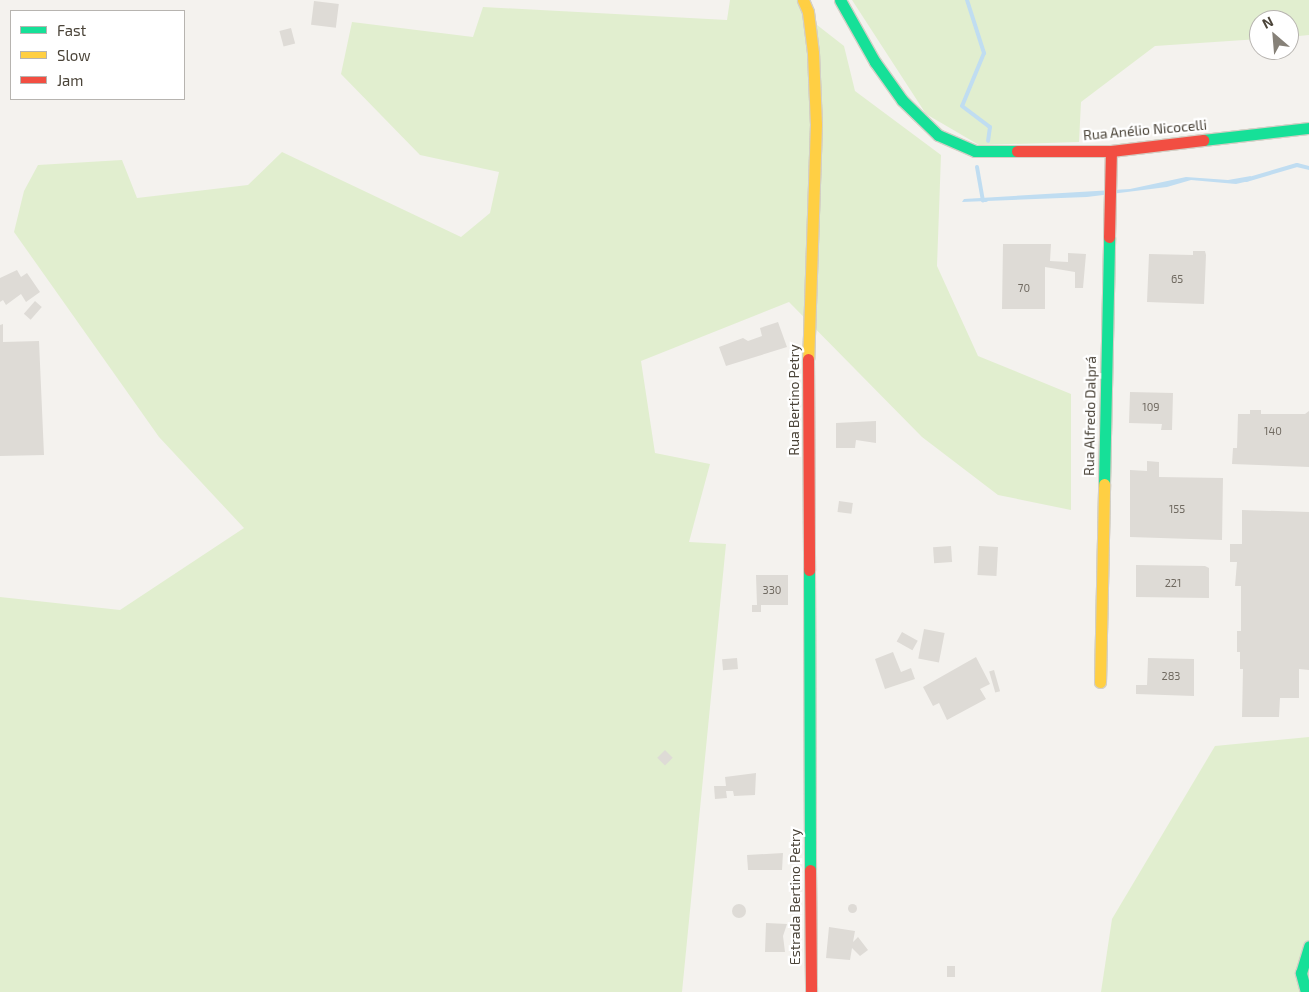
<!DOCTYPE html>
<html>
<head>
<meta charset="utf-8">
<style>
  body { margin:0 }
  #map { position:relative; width:1309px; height:992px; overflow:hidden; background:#f4f2ee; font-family:"Exo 2",sans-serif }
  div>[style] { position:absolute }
  .green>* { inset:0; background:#e1eecf }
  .water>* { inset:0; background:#c0ddf1 }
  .stream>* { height:4px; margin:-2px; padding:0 2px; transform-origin:2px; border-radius:2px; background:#c0ddf1 }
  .building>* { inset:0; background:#dedbd6; transform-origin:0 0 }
  .round { border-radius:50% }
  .roads { filter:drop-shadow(1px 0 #d3cfc5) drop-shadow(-1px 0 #d3cfc5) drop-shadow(0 1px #d3cfc5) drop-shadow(0 -1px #d3cfc5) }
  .fast>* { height:11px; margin:-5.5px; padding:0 5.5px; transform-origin:5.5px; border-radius:5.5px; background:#16e098 }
  .slow>* { height:11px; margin:-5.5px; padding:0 5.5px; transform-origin:5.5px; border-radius:5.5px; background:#ffcf43 }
  .jam>* { height:11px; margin:-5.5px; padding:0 5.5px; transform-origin:5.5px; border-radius:5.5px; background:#f24e42 }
  span { translate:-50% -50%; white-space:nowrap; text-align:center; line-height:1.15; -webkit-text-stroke:4.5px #fff; paint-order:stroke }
  .number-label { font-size:11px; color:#706a61 }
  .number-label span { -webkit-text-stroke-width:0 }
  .street-label { font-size:14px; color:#4b4439 }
  .legend { position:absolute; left:10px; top:10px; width:175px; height:90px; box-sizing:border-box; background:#fff; border:1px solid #b7b4b0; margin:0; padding:6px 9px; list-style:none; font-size:15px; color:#4b4439 }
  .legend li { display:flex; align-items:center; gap:10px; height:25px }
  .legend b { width:25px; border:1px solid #b7b4b0 }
  .north { position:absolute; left:1249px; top:10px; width:50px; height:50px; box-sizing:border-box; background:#fff; border:1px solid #b7b4b0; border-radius:50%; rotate:333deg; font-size:14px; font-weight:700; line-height:20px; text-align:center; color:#4b4439 }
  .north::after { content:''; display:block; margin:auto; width:18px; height:22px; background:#868178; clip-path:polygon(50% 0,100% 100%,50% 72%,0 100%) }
</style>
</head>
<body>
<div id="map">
  <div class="green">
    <div style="clip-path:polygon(730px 0,797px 0,803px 14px,844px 46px,855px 91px,941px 155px,937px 266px,978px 356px,1071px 394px,1071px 510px,998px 495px,922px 437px,789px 302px,641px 361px,655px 453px,710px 464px,689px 542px,726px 544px,682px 992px,0 992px,0 597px,120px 610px,244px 528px,159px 437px,14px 232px,24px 191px,38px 165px,122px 160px,137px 198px,248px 185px,282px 152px,461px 237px,490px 213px,499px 172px,420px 155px,341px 74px,352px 22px,473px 37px,483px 7px,727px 20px)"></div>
    <div style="clip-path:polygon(852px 0,1309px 0,1309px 35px,1289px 37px,1289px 20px,1259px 20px,1259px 39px,1155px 46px,1081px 102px,1079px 142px,979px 145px,926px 114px)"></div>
    <div style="clip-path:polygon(1309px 737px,1309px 992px,1101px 992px,1112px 919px,1215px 746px)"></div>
  </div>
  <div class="water">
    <div style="clip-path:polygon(1251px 176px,1249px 181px,1236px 184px,1191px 180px,1167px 187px,1087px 197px,962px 202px,964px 199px,1130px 189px,1186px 177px,1228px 180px)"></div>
  </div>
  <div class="stream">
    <div style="left:967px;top:0;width:56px;rotate:72.2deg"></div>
    <div style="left:984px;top:53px;width:57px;rotate:112.5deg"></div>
    <div style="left:962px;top:106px;width:35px;rotate:37deg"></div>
    <div style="left:990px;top:127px;width:14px;rotate:98deg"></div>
    <div style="left:977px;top:167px;width:34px;rotate:80deg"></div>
    <div style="left:983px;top:200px;width:3px"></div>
    <div style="left:1246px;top:180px;width:53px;rotate:-16.4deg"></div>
    <div style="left:1297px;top:165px;width:12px;rotate:14deg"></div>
  </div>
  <div class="building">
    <div style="left:314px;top:1px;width:25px;height:24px;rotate:7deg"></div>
    <div style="left:291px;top:28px;width:16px;height:12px;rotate:75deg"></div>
    <div style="clip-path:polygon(1003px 244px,1051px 244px,1050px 261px,1068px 262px,1068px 253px,1086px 254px,1083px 288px,1075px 288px,1075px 272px,1045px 267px,1045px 309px,1002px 309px)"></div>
    <div style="clip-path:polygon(1193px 251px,1205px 251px,1206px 255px,1204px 304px,1147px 302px,1149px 254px,1193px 255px)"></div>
    <div style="clip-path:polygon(17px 270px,21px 277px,27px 273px,40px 292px,26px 302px,21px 294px,6px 305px,3px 300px,0 302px,0 278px)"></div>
    <div style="left:35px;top:301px;width:9px;height:17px;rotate:41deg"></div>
    <div style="clip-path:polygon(778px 322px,787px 347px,726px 366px,719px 347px,743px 338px,748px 341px,762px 336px,760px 328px)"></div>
    <div style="clip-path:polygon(3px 324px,3px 342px,39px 341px,44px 455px,0 456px,0 325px)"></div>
    <div style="clip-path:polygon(1130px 392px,1173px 393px,1172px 430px,1161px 430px,1162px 424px,1129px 423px)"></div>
    <div style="clip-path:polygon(1250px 410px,1261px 410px,1261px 414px,1305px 414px,1309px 411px,1309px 467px,1232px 464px,1233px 448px,1237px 448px,1238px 414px,1250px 414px)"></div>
    <div style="clip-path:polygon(876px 421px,876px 443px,856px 440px,855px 448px,836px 448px,836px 423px)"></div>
    <div style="clip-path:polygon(1147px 461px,1159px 462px,1159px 477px,1223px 478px,1222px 540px,1130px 537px,1130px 470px,1147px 471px)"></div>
    <div style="left:839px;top:501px;width:14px;height:11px;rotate:8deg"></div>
    <div style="clip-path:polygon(1242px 510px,1309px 512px,1309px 670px,1299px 669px,1299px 698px,1280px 698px,1279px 717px,1242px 717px,1243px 669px,1240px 669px,1240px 652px,1237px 652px,1237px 631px,1241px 631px,1241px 586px,1235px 586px,1237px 562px,1230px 562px,1230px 544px,1242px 544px)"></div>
    <div style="left:951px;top:546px;width:16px;height:18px;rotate:86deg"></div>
    <div style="left:979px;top:546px;width:19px;height:29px;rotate:3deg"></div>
    <div style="clip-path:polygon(1136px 565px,1205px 566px,1209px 568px,1209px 598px,1136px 597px)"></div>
    <div style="clip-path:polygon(756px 575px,788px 575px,788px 605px,761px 605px,761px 612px,752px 612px,752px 605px,757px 605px)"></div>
    <div style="left:924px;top:629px;width:21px;height:30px;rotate:11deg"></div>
    <div style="left:902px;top:632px;width:18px;height:11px;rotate:29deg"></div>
    <div style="clip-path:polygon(893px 652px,901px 672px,911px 668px,915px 679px,885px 689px,875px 659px)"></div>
    <div style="clip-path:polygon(976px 657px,990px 684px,980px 689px,986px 699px,947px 720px,939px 703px,933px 706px,923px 687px)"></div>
    <div style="left:737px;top:658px;width:11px;height:15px;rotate:85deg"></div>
    <div style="clip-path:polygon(1148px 658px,1194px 659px,1194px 696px,1136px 694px,1136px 685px,1147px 685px)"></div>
    <div style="left:994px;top:670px;width:22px;height:5px;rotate:74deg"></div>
    <div style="left:665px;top:750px;width:11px;height:11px;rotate:45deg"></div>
    <div style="clip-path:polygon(756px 773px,755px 795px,734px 796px,733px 791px,726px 791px,727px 798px,715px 799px,714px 786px,726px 786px,725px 777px)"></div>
    <div style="clip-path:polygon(783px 853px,782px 870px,748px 870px,747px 855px)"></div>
    <div class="round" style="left:847.5px;top:903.5px;width:9px;height:9px"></div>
    <div class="round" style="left:732px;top:904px;width:14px;height:14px"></div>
    <div style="clip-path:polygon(766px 923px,787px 924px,783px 936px,785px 952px,765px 952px)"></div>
    <div style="clip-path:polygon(829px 927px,855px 931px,853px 942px,858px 937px,868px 950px,860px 956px,852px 948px,850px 960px,826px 958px)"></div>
    <div style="left:947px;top:966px;width:8px;height:11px"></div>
  </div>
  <div class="roads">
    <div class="fast">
      <div style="left:840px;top:0;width:71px;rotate:60.6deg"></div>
      <div style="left:875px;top:62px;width:47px;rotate:54.6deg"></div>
      <div style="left:902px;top:100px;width:50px;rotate:44.2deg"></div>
      <div style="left:938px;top:135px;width:40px;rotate:23.4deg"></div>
      <div style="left:975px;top:151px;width:42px"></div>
      <div style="left:1203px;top:140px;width:107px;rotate:-6.5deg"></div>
      <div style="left:1104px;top:484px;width:247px;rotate:-88.8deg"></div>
      <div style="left:809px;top:570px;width:300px;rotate:89.8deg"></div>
      <div style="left:1306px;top:992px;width:20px;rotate:-105deg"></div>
      <div style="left:1301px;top:973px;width:28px;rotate:-73deg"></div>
    </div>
    <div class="slow">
      <div style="left:803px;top:0;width:13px;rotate:67deg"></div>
      <div style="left:808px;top:12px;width:41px;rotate:83deg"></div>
      <div style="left:813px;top:53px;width:71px;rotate:87.6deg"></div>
      <div style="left:816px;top:124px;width:235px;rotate:91.9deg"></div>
      <div style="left:1100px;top:682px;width:198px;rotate:-88.8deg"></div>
    </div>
    <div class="jam">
      <div style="left:1017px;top:151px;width:94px"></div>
      <div style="left:1111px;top:151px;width:93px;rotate:-6.8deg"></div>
      <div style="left:1109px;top:237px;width:86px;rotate:-88.7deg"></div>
      <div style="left:808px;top:359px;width:211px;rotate:89.7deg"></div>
      <div style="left:810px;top:870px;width:122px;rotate:89.5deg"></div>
    </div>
  </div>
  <div class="number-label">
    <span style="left:1177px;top:279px">65</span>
    <span style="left:1024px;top:288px">70</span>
    <span style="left:1151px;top:407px">109</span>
    <span style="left:1273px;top:431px">140</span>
    <span style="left:1177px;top:509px">155</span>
    <span style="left:1173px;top:583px">221</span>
    <span style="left:772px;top:590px">330</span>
    <span style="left:1171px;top:676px">283</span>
  </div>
  <div class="street-label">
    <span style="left:1145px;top:130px;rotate:-5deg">Rua Anélio Nicocelli</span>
    <span style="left:794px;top:400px;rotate:-90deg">Rua Bertino Petry</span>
    <span style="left:1090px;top:416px;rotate:-89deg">Rua Alfredo Dalprá</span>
    <span style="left:795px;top:897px;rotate:-90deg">Estrada Bertino Petry</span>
  </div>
  <ul class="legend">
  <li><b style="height:6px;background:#16e098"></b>Fast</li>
  <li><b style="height:6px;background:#ffcf43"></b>Slow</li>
  <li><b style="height:6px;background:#f24e42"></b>Jam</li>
  </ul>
  <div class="north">N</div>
</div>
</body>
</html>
